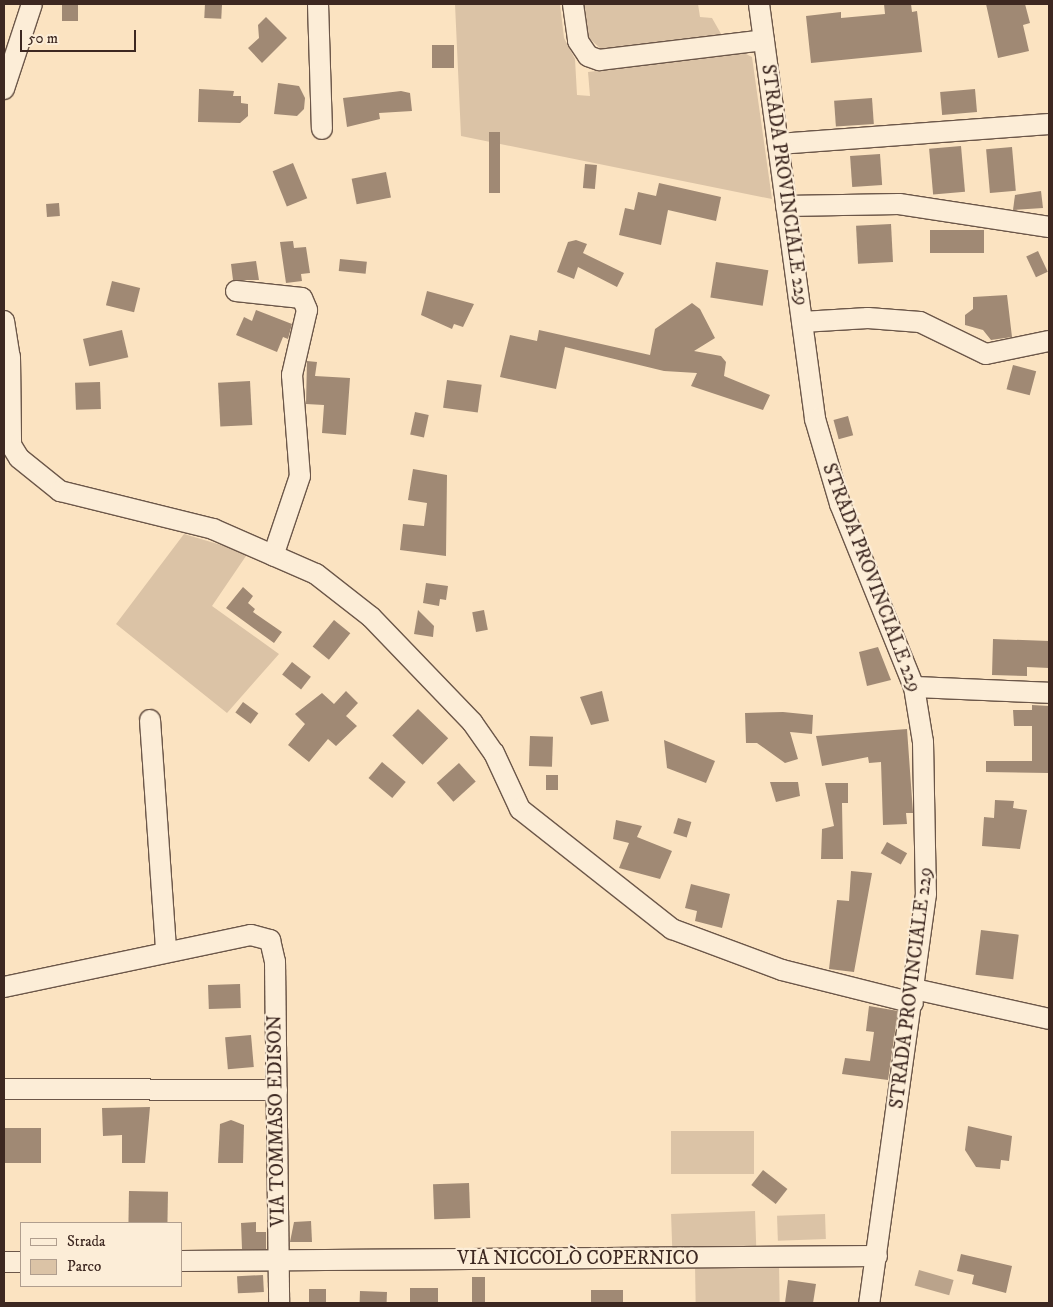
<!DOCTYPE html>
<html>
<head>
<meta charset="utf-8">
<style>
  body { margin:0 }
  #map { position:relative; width:1053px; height:1307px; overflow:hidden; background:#fbe3c1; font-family:"IM FELL DW Pica",serif }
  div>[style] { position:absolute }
  .green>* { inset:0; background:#dbc3a6; transform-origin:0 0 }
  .water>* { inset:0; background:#baa38b; transform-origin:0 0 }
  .building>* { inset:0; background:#a08974; transform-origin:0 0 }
  .roads { filter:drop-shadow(1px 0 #6c5749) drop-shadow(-1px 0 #6c5749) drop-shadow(0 1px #6c5749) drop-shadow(0 -1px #6c5749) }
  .minor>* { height:20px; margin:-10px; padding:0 10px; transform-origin:10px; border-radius:10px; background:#fcedd7 }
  span { translate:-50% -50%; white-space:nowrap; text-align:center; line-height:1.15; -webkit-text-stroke:4.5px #fcedd7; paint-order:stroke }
  .street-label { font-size:19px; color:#3d2821 }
  .frame { position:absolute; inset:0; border:5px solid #3d2821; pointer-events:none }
  .legend { position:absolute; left:20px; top:1222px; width:162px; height:65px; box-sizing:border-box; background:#fcedd7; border:1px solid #b09e8e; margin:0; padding:6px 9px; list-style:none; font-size:15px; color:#3d2821 }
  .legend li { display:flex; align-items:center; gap:10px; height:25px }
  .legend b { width:25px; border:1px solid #b09e8e }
  .scale { position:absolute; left:20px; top:30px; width:116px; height:22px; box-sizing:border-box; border:2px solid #3d2821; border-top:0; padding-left:6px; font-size:15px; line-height:18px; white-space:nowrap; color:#3d2821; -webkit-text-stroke:4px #fcedd7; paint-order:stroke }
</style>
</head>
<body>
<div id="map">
  <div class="green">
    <div style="clip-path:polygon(455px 4px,560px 4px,564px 38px,575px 59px,577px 95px,590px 96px,588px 72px,744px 53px,752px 57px,772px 199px,461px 136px)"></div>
    <div style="clip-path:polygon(584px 4px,698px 4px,700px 17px,712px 18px,724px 39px,602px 50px,589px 38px)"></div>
    <div style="clip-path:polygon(184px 534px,248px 553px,212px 606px,279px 654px,227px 713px,116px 624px)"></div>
    <div style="left:754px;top:1131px;width:43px;height:83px;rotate:90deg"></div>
    <div style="left:755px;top:1211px;width:38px;height:84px;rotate:88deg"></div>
    <div style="left:825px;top:1214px;width:25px;height:48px;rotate:88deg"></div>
    <div style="left:779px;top:1264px;width:39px;height:84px;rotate:89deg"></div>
  </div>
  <div class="water">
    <div style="left:919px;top:1270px;width:36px;height:16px;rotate:16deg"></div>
  </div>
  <div class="building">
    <div style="left:62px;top:4px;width:16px;height:17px"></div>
    <div style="left:205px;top:4px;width:17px;height:14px;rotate:3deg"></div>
    <div style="clip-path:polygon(884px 4px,911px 4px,912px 12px,917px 11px,922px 52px,811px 63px,806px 16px,841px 12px,841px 18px,885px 14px)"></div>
    <div style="clip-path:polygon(986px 4px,1025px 4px,1030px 23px,1023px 25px,1029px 51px,998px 58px)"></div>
    <div style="clip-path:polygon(266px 17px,287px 38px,262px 63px,248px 48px,259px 38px,258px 25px)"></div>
    <div style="left:432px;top:45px;width:22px;height:23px"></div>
    <div style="clip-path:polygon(278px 83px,299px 86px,305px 98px,304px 109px,297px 116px,274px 114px)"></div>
    <div style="clip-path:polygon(199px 89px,234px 91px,233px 96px,241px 96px,241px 103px,248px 104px,248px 116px,240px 123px,198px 122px)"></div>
    <div style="left:975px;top:89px;width:23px;height:35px;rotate:85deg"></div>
    <div style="clip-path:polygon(401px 91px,410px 93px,412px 111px,379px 113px,380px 119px,347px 127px,343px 98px)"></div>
    <div style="left:872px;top:98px;width:26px;height:38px;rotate:86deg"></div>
    <div style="left:489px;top:132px;width:11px;height:61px"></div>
    <div style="left:961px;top:146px;width:46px;height:32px;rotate:85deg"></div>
    <div style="left:1012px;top:147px;width:44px;height:26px;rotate:85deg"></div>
    <div style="left:880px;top:154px;width:31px;height:30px;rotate:86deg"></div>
    <div style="left:293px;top:163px;width:38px;height:22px;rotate:68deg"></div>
    <div style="left:585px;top:164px;width:12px;height:24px;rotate:5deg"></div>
    <div style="left:386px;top:172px;width:26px;height:35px;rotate:79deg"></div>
    <div style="clip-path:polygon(659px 183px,721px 197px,716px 221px,668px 210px,661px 245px,619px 235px,625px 208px,634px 210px,638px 192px,656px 196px)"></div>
    <div style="clip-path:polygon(1041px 191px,1043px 208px,1013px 210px,1015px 195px)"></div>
    <div style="left:59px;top:203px;width:13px;height:13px;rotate:86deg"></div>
    <div style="left:891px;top:224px;width:38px;height:35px;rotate:87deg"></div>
    <div style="left:984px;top:230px;width:23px;height:54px;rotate:90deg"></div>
    <div style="clip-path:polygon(576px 240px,587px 244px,583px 253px,624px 273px,617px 287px,578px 267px,574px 279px,557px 272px,568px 242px)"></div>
    <div style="clip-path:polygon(293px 241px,294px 248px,306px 247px,310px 273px,301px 274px,302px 281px,286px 283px,280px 242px)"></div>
    <div style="left:1038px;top:251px;width:23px;height:13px;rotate:65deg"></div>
    <div style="left:340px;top:259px;width:27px;height:12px;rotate:6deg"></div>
    <div style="clip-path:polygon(256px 261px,259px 280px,233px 280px,231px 264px)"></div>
    <div style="left:716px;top:262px;width:53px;height:36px;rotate:9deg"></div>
    <div style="left:112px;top:281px;width:29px;height:25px;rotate:14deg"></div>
    <div style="clip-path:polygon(427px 291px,474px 304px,463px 327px,454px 324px,452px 329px,421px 315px)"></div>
    <div style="clip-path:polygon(1007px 295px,1012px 337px,991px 340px,983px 330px,965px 325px,965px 315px,973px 309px,973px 297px)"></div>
    <div style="clip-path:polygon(692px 303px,700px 309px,715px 338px,694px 351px,721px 356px,726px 362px,724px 376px,770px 395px,763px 410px,691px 386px,697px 373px,664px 371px,565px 347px,556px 389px,500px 377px,510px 335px,537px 341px,539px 330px,650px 355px,655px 329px)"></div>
    <div style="clip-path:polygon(256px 310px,292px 324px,288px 339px,283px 337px,277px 352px,236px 335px,244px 317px,252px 321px)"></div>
    <div style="left:122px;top:330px;width:28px;height:40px;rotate:77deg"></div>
    <div style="clip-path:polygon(307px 361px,317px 362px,315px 376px,350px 378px,346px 435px,322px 433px,324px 405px,306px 404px)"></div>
    <div style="left:1013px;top:365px;width:24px;height:25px;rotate:15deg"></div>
    <div style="left:447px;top:380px;width:35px;height:28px;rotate:8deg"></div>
    <div style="left:250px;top:381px;width:44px;height:32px;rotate:87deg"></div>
    <div style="left:100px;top:382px;width:27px;height:25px;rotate:88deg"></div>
    <div style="left:415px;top:412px;width:14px;height:23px;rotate:12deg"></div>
    <div style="left:848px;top:416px;width:20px;height:15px;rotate:75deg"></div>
    <div style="clip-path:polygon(413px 469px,447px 475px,446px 556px,400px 550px,403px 524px,424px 526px,427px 503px,408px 500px)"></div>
    <div style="clip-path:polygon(426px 583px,448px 586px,446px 600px,440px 599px,439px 606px,423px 603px)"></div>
    <div style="clip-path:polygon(243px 587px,253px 596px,248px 603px,255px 609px,253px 612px,282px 632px,274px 643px,226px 608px)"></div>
    <div style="clip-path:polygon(418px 610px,434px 626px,433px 637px,414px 634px)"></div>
    <div style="left:484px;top:610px;width:20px;height:12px;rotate:79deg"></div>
    <div style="left:334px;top:620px;width:21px;height:34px;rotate:39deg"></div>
    <div style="clip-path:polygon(993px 639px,1049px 641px,1049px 668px,1027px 667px,1027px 676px,992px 675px)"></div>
    <div style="clip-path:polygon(878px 647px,891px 680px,867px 686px,859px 652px)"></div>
    <div style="left:292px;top:662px;width:24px;height:16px;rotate:38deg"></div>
    <div style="clip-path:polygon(346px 691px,358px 703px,346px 716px,357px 726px,336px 746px,328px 739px,309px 762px,288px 745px,305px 724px,295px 714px,322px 693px,334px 704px)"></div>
    <div style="clip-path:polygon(602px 691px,609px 721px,591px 725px,580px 697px)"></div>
    <div style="left:243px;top:702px;width:19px;height:13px;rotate:36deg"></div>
    <div style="clip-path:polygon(1032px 705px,1049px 706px,1049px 773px,986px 772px,986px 761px,1032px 761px,1032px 726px,1014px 726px,1013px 710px,1032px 710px)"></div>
    <div style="left:418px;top:709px;width:42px;height:37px;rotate:44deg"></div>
    <div style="clip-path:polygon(783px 712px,813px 715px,812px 734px,790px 732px,798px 759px,785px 763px,757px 743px,746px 743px,745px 713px)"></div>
    <div style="clip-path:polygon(907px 729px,913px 813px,906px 813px,907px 824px,883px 825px,881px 762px,869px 763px,868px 757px,822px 766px,816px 736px)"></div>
    <div style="left:530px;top:736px;width:23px;height:30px;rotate:2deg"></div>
    <div style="clip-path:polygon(664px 740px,715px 761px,706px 783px,667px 768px)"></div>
    <div style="left:382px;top:762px;width:31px;height:21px;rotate:40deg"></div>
    <div style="left:459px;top:763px;width:25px;height:30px;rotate:48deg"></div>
    <div style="left:546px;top:775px;width:12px;height:15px"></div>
    <div style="clip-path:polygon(770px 782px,798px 782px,800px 796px,776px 802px)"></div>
    <div style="clip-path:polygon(825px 783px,848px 783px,848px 803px,842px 803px,843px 859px,821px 859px,822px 829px,834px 826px)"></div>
    <div style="clip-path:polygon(995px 800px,1014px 801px,1013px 808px,1027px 810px,1020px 849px,982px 846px,984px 817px,994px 818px)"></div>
    <div style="left:678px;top:818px;width:14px;height:16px;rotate:17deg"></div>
    <div style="clip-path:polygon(616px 820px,642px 826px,637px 837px,672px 851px,660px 879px,619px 868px,629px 843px,613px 839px)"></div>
    <div style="left:887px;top:842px;width:23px;height:13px;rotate:29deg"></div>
    <div style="clip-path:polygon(851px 871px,872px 873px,854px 972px,829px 969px,837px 900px,849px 901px)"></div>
    <div style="clip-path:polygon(691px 884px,730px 894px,722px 928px,695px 921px,697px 911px,685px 908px)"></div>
    <div style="left:981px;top:930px;width:38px;height:45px;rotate:7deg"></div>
    <div style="left:240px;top:984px;width:24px;height:32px;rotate:88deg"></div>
    <div style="clip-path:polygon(869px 1006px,898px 1011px,888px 1080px,842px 1074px,845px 1058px,870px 1061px,874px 1032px,866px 1031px)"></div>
    <div style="left:251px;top:1035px;width:32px;height:26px;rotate:85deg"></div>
    <div style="clip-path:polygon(150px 1107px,145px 1163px,122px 1163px,122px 1135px,103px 1136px,102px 1108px)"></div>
    <div style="clip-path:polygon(231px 1120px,244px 1125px,243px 1163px,218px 1163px,220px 1124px)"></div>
    <div style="clip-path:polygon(968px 1126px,1012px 1136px,1009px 1161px,1001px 1160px,1000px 1169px,976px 1167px,965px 1150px)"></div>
    <div style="left:41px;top:1128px;width:35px;height:37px;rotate:90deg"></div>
    <div style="left:763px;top:1170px;width:31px;height:19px;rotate:38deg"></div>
    <div style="left:469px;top:1183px;width:35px;height:36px;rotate:88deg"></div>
    <div style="left:129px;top:1191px;width:39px;height:32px;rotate:1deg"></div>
    <div style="clip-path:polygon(311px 1221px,312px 1242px,290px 1242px,294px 1222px)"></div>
    <div style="clip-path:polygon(256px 1222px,256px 1232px,266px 1232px,266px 1249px,242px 1249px,241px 1223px)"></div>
    <div style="clip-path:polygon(961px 1254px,1012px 1266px,1006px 1293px,972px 1284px,974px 1275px,957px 1271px)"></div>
    <div style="left:263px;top:1275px;width:17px;height:26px;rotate:87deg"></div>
    <div style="left:472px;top:1277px;width:13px;height:26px"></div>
    <div style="clip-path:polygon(788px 1280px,816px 1284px,813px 1303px,785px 1303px)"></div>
    <div style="left:410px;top:1288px;width:28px;height:15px"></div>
    <div style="left:309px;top:1289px;width:17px;height:14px"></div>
    <div style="left:591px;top:1290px;width:32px;height:13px"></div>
    <div style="left:360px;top:1291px;width:27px;height:12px;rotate:2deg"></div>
  </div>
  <div class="roads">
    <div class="minor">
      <div style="left:318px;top:4px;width:125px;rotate:88.2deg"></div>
      <div style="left:573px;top:4px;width:37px;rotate:82deg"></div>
      <div style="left:578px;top:41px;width:18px;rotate:56deg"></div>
      <div style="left:588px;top:56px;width:12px;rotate:20deg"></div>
      <div style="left:599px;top:60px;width:166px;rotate:-6.9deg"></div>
      <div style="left:759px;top:4px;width:419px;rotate:82.3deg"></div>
      <div style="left:815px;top:419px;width:89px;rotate:73.6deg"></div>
      <div style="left:840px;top:504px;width:197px;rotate:68deg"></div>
      <div style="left:914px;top:687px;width:56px;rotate:80.7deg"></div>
      <div style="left:923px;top:742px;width:152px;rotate:88.9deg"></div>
      <div style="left:926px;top:894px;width:413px;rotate:97.9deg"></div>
      <div style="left:4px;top:89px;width:89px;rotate:-71.8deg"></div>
      <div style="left:778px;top:144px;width:272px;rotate:-4.2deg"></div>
      <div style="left:786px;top:206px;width:113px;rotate:-1deg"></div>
      <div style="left:899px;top:204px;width:152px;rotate:8.7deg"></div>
      <div style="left:236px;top:291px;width:66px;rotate:6.1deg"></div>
      <div style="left:302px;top:298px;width:13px;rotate:67deg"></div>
      <div style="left:307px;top:310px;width:67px;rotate:103deg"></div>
      <div style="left:292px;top:375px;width:101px;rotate:85.5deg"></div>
      <div style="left:300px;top:476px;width:84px;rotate:108.6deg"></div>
      <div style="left:4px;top:321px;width:36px;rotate:81deg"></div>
      <div style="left:10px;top:357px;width:88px;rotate:89.3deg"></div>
      <div style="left:11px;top:445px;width:15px;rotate:58deg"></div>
      <div style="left:19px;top:458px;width:53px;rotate:38.8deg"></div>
      <div style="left:60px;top:491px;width:158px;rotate:13.9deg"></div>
      <div style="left:213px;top:529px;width:112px;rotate:23.6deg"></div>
      <div style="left:316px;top:574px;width:70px;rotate:38deg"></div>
      <div style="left:371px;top:617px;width:146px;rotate:46.1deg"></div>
      <div style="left:472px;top:722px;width:38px;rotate:55deg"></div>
      <div style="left:494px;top:753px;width:62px;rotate:65.1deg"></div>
      <div style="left:520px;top:809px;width:194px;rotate:38.3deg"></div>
      <div style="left:672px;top:929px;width:117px;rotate:20.4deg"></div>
      <div style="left:782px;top:970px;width:135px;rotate:14.1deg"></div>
      <div style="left:802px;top:322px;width:66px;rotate:-3.5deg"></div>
      <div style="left:868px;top:318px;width:52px;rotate:4.4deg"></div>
      <div style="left:920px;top:322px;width:73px;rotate:25.9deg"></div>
      <div style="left:986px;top:354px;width:64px;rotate:-11.7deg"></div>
      <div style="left:914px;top:687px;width:135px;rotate:2.5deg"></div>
      <div style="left:150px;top:720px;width:232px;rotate:86deg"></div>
      <div style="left:4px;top:987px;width:252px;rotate:-11.9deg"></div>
      <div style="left:251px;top:935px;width:20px;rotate:15deg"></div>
      <div style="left:270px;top:940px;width:23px;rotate:77deg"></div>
      <div style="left:275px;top:962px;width:341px;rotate:89.3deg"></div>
      <div style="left:914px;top:989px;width:138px;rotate:12.5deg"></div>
      <div style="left:4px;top:1089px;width:273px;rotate:0.2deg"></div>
      <div style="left:181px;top:1261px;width:696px;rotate:-0.41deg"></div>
      <div style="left:4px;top:1262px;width:17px"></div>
    </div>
  </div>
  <div class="street-label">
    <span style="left:784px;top:185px;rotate:82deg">STRADA PROVINCIALE 229</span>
    <span style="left:871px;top:578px;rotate:69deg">STRADA PROVINCIALE 229</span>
    <span style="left:912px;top:988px;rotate:-83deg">STRADA PROVINCIALE 229</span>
    <span style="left:277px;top:1121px;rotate:-91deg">VIA TOMMASO EDISON</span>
    <span style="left:578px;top:1259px">VIA NICCOLÒ COPERNICO</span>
  </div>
  <div class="frame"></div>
  <ul class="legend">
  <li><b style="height:6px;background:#fcedd7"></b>Strada</li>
  <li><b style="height:14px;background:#dbc3a6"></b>Parco</li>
  </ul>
  <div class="scale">50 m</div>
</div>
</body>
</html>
